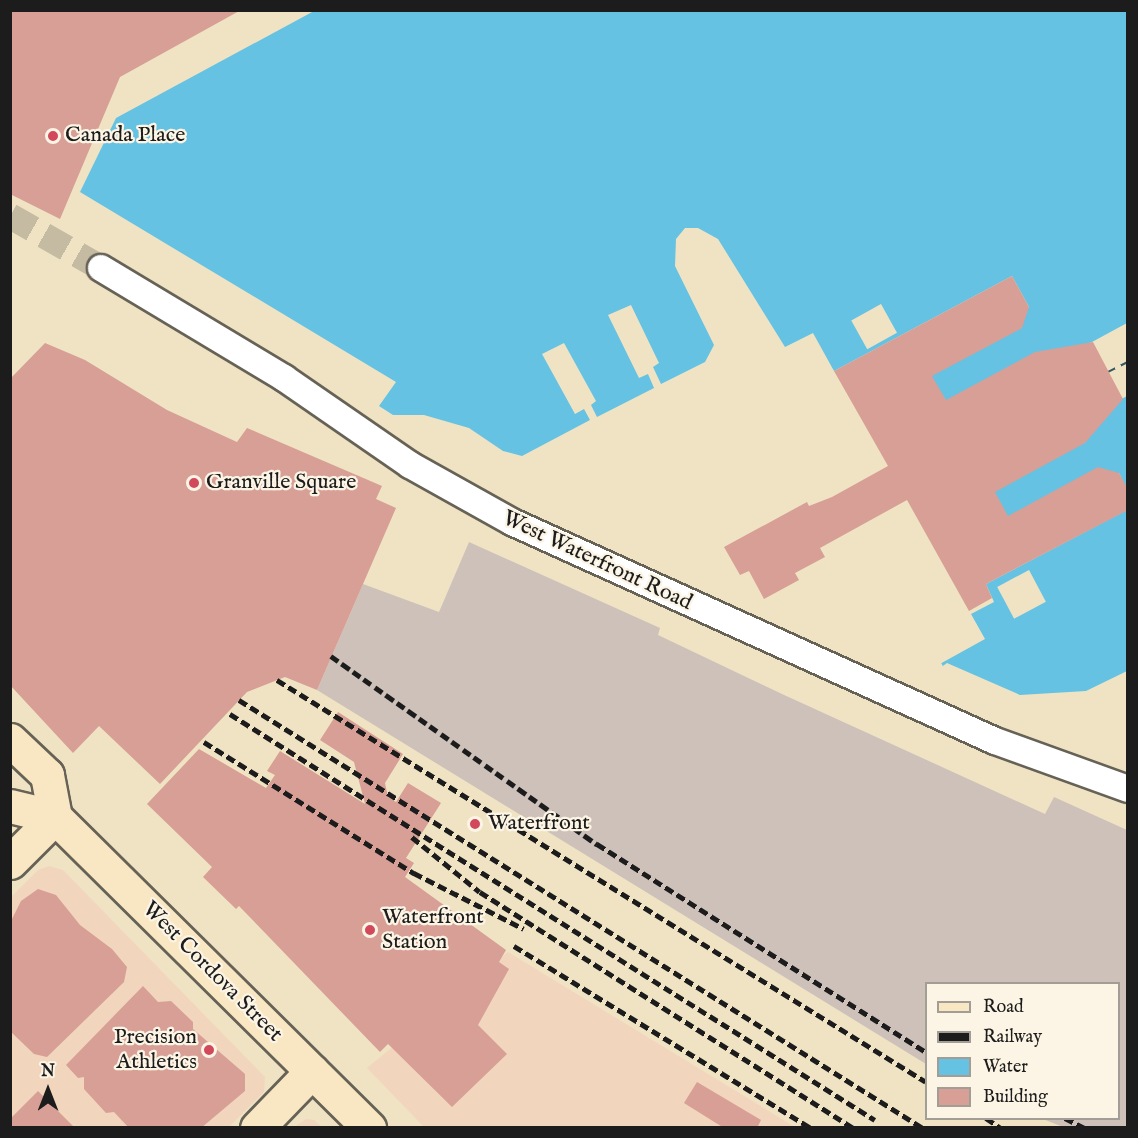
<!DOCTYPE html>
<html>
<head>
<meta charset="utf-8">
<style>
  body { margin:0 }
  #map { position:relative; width:1138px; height:1138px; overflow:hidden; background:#efe3c3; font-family:"IM FELL English",serif }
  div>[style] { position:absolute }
  .built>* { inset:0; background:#f1d5bd }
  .industrial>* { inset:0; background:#cec1ba }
  .water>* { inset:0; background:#65c2e3 }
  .pier>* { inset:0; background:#efe3c3; transform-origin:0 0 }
  .ferry>* { height:1.5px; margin-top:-0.75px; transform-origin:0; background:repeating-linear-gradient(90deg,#365662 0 8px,transparent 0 14px) }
  .building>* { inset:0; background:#d79f95 }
  .street-tunnel>* { height:26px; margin-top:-13px; transform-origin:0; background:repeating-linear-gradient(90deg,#c5bba2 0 26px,transparent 0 39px) }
  .roads { filter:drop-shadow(2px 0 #666256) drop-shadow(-2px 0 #666256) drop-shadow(0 2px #666256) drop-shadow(0 -2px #666256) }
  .street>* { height:26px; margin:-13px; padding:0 13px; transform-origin:13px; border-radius:13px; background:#fff }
  .secondary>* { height:33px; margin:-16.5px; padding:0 16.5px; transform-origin:16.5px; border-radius:16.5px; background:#f9e7c3 }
  .rail>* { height:4.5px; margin-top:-2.25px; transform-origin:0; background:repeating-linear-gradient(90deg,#1c1c1c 0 9px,transparent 0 13.5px) }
  .dots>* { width:16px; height:16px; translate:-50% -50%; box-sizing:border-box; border:3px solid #fcf5e5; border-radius:50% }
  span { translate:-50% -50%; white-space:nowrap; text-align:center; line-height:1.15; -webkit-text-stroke:4.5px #fcf5e5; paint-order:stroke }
  .poi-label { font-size:22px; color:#1c1c1c }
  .left { translate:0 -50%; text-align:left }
  .right { translate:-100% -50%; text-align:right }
  .street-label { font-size:22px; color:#1c1c1c }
  .frame { position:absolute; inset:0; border:12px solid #1c1c1c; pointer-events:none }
  .legend { position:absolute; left:925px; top:982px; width:195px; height:138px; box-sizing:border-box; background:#fcf5e5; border:2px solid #a29e95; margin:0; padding:8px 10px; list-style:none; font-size:18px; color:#1c1c1c }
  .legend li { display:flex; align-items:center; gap:12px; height:30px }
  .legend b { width:30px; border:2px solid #a29e95 }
  .north { position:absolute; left:18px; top:1060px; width:60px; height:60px; -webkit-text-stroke:4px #fcf5e5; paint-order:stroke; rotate:0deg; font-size:16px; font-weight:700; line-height:24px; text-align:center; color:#1c1c1c }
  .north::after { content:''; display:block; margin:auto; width:21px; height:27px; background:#1c1c1c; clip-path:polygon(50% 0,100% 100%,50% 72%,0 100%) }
</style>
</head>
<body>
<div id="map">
  <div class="built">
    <div style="clip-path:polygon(49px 866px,63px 870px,265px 1077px,264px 1092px,229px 1127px,11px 1128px,11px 897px,38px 870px)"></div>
    <div style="clip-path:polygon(508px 952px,795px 1127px,424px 1127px,367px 1068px)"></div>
    <div style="clip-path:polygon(306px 1119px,314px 1120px,322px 1127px,294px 1127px)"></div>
  </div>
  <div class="industrial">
    <div style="clip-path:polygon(469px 542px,660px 628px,658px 635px,782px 694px,1045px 814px,1054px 797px,1127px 830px,1127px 1127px,1063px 1127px,1043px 1119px,1118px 1118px,1118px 984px,926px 984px,926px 1064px,317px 690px,363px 584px,439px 612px)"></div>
  </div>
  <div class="water">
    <div style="clip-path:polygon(11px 11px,1127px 11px,1127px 684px,1036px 710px,947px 674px,773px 344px,713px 250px,699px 242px,693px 245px,688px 262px,732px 357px,535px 475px,421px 433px,379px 406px,396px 382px,80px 192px)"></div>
  </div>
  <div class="pier">
    <div style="clip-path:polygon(11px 11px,314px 11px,116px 118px,80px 192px,11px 159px)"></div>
    <div style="clip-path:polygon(685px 228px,698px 228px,718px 239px,785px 347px,813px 333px,834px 371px,1012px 276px,1029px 307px,913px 369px,943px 423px,1127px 323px,1127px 396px,974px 479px,1004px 535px,1119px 473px,1127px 489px,1127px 510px,986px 584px,994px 602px,971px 614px,985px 639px,938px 665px,771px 346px,711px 252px,699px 245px,691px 261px,732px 342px,735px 357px,731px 372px,535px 478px,494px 464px,485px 474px,388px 415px,424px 415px,469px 428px,503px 451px,522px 456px,590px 420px,584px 409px,575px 414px,542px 354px,564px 343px,596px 401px,591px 405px,597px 417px,654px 388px,648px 374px,639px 378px,608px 315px,631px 305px,659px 363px,653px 367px,661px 384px,705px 362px,714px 345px,675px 266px,676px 239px)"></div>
    <div style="left:881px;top:304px;width:33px;height:34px;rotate:61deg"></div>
    <div style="left:1029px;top:570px;width:36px;height:36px;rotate:62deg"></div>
    <div style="clip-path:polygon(947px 663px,1020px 695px,1086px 691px,1127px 671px,1128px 687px,1079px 709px,1035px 713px,993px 704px,945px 677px,940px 668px)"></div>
  </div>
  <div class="ferry">
    <div style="left:1108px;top:372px;width:22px;rotate:-27deg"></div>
  </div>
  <div class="building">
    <div style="clip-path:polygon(10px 10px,241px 10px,120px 77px,60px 219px,10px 194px)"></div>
    <div style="clip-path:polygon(1012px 276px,1029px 307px,1022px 328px,932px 376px,946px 400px,1035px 352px,1093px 342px,1123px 399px,1085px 443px,995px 492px,1008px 516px,1098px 467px,1119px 473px,1128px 489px,1128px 510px,986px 584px,992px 598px,969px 611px,907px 500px,820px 548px,825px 557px,795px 573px,799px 580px,764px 599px,749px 571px,740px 575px,724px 547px,807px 502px,809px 506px,832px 497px,888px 466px,834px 371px)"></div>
    <div style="clip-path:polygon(45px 343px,85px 360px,167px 410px,237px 442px,247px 428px,382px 486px,376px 499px,396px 508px,317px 690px,285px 677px,247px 692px,160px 784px,99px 726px,73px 753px,10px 685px,10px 379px)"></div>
    <div style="clip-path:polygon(338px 712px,403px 754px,385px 783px,388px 797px,396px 802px,408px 783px,441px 803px,406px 858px,414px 863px,405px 877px,506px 950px,499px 962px,509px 969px,478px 1025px,507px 1054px,452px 1107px,388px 1044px,380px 1052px,239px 906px,236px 909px,203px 877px,212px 867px,147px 804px,199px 749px,266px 788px,275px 775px,267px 771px,280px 751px,365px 804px,354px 762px,320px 740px)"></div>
    <div style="clip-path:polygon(38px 889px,56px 895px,80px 925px,112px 949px,127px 967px,124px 982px,47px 1057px,34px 1054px,10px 1031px,10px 923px,21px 901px)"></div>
    <div style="clip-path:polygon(143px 986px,158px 1002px,171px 1001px,193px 1022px,193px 1029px,245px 1074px,245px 1091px,201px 1128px,129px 1128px,114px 1112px,106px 1113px,84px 1089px,84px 1077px,78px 1078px,66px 1065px)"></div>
    <div style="clip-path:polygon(697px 1082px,761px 1120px,757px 1128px,724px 1128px,684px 1103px)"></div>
    <div style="clip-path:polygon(38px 1091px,75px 1128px,10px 1128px,10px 1119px)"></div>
  </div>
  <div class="street-tunnel">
    <div style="left:10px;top:216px;width:105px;rotate:29.7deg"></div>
  </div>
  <div class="roads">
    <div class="street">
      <div style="left:101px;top:268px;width:214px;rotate:31deg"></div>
      <div style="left:284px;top:378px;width:153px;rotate:34.6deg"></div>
      <div style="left:410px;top:465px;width:117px;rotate:29.2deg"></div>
      <div style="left:512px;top:522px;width:530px;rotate:24.39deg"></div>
      <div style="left:995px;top:741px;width:141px;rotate:19.8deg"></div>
    </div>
    <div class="secondary">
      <div style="left:10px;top:740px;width:51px;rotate:43.4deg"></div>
      <div style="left:47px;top:775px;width:43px;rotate:79.2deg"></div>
      <div style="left:10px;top:806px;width:46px;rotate:13.7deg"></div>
      <div style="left:55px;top:817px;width:442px;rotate:44.7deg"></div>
      <div style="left:10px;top:862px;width:64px;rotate:-45deg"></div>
      <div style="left:257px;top:1128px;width:79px;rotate:-46deg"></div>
    </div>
  </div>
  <div class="rail">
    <div style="left:331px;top:656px;width:326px;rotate:35.3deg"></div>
    <div style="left:597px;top:844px;width:389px;rotate:32.3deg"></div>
    <div style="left:277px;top:680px;width:763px;rotate:31.77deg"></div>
    <div style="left:239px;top:700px;width:807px;rotate:32.04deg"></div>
    <div style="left:230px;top:714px;width:762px;rotate:32.19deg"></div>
    <div style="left:204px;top:742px;width:248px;rotate:32deg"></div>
    <div style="left:414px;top:873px;width:123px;rotate:27deg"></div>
    <div style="left:412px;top:837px;width:87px;rotate:39deg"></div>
    <div style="left:480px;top:892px;width:442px;rotate:32.3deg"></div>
    <div style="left:514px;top:946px;width:348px;rotate:31.5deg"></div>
    <div style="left:986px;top:1118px;width:18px;rotate:34deg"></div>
    <div style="left:1065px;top:1118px;width:22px;rotate:27deg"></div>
  </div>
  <div class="dots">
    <div style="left:53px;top:136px;background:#d1495b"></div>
    <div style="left:194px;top:483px;background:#d1495b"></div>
    <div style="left:475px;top:824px;background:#d1495b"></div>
    <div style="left:370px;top:930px;background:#d1495b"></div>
    <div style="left:209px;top:1050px;background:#d1495b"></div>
  </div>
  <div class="poi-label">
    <span class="left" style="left:65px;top:136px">Canada Place</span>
    <span class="left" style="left:206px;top:483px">Granville Square</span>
    <span class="left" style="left:488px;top:824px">Waterfront</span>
    <span class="left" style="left:382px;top:930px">Waterfront<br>Station</span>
    <span class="right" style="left:197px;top:1050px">Precision<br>Athletics</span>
  </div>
  <div class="street-label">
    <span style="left:597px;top:561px;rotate:25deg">West Waterfront Road</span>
    <span style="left:212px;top:972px;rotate:45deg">West Cordova Street</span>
  </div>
  <div class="frame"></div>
  <ul class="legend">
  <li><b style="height:8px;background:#f9e7c3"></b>Road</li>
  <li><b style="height:8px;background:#1c1c1c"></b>Railway</li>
  <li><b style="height:16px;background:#65c2e3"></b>Water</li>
  <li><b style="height:16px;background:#d79f95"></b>Building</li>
  </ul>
  <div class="north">N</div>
</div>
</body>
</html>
